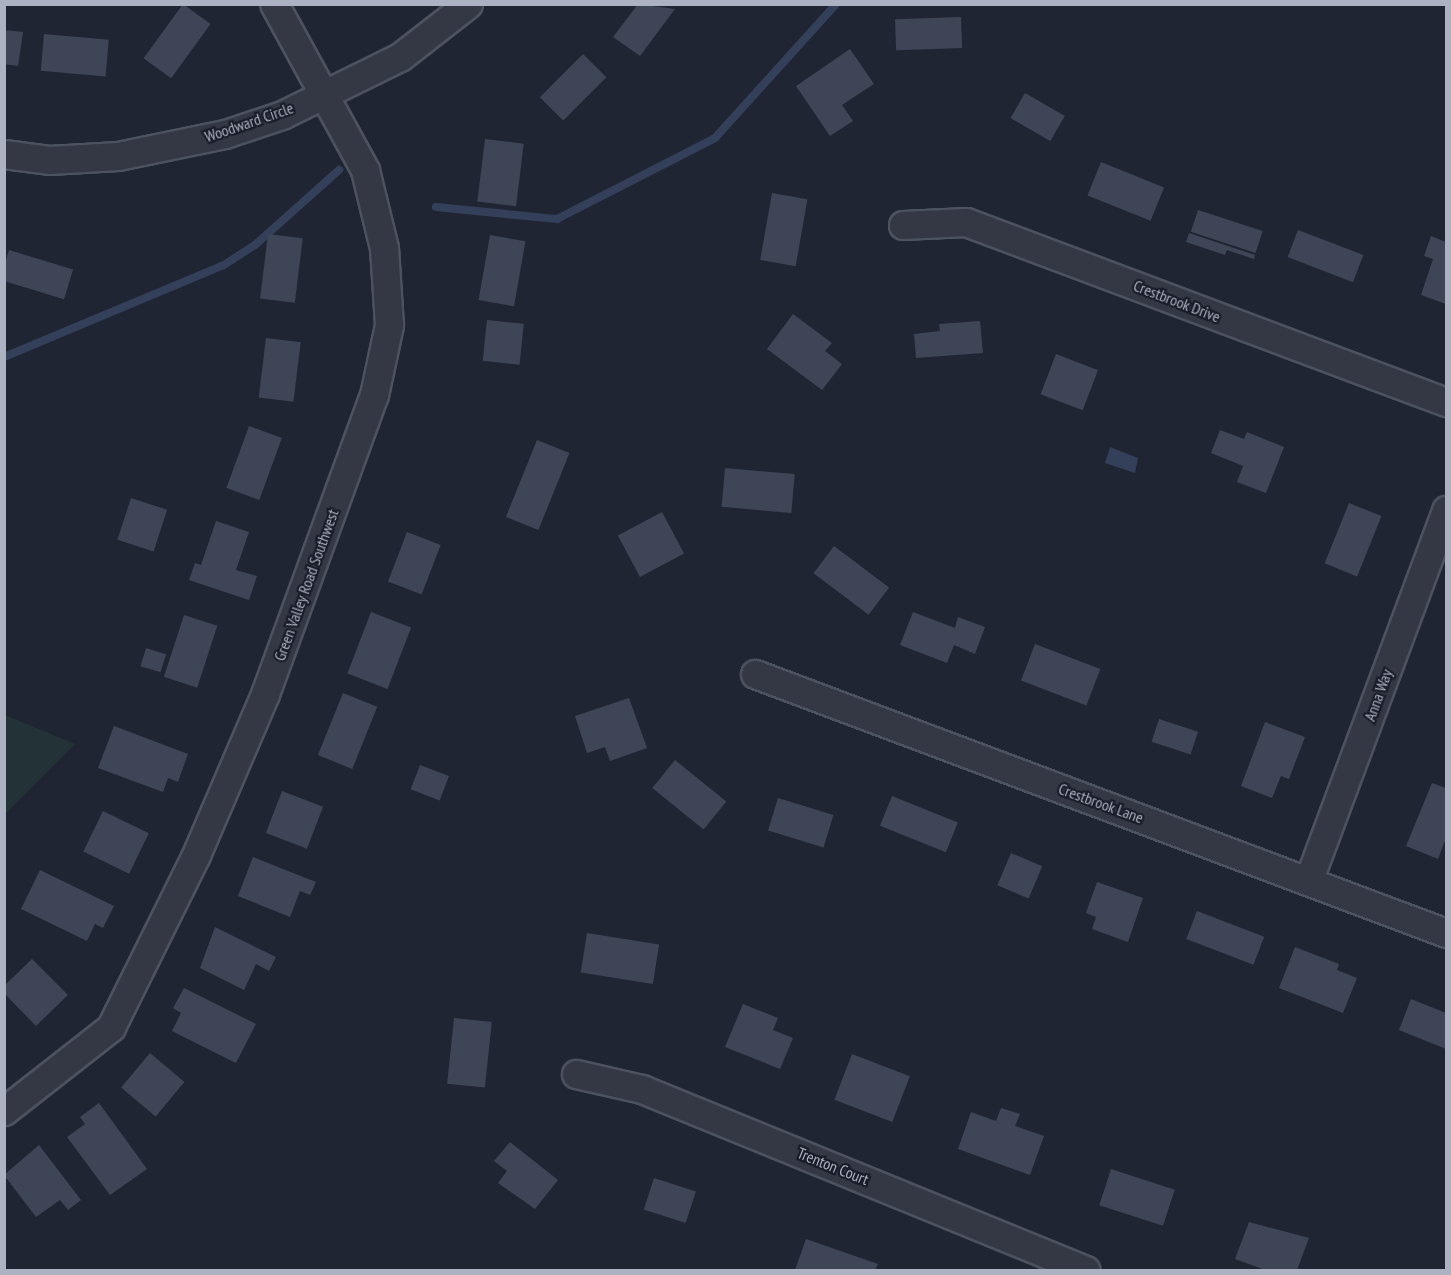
<!DOCTYPE html>
<html>
<head>
<meta charset="utf-8">
<style>
  body { margin:0 }
  #map { position:relative; width:1451px; height:1275px; overflow:hidden; background:#202533; font-family:"PT Sans Narrow",sans-serif }
  div>[style] { position:absolute }
  .green>* { inset:0; background:#233236 }
  .water>* { inset:0; background:#343f5a }
  .stream>* { height:8px; margin:-4px; padding:0 4px; transform-origin:4px; border-radius:4px; background:#343f5a }
  .building>* { inset:0; background:#3e4556; transform-origin:0 0 }
  .roads { filter:drop-shadow(2px 0 #4d5260) drop-shadow(-2px 0 #4d5260) drop-shadow(0 2px #4d5260) drop-shadow(0 -2px #4d5260) }
  .street>* { height:27px; margin:-13.5px; padding:0 13.5px; transform-origin:13.5px; border-radius:13.5px; background:#333844 }
  span { translate:-50% -50%; white-space:nowrap; text-align:center; line-height:1.15; -webkit-text-stroke:4.5px #191d29; paint-order:stroke }
  .street-label { font-size:16px; color:#adb2c2 }
  .frame { position:absolute; inset:0; border:6px solid #adb2c2; pointer-events:none }
</style>
</head>
<body>
<div id="map">
  <div class="green">
    <div style="clip-path:polygon(5px 715px,75px 744px,5px 814px)"></div>
  </div>
  <div class="water">
    <div style="clip-path:polygon(1110px 447px,1138px 458px,1135px 473px,1105px 463px)"></div>
  </div>
  <div class="stream">
    <div style="left:436px;top:207px;width:122px;rotate:5.7deg"></div>
    <div style="left:557px;top:219px;width:178px;rotate:-27.1deg"></div>
    <div style="left:715px;top:138px;width:181px;rotate:-47.9deg"></div>
    <div style="left:4px;top:357px;width:238px;rotate:-22.7deg"></div>
    <div style="left:224px;top:265px;width:37px;rotate:-33deg"></div>
    <div style="left:255px;top:245px;width:113px;rotate:-41.8deg"></div>
  </div>
  <div class="building">
    <div style="left:183px;top:4px;width:34px;height:67px;rotate:36deg"></div>
    <div style="clip-path:polygon(638px 4px,675px 9px,640px 56px,613px 37px)"></div>
    <div style="left:961px;top:17px;width:31px;height:66px;rotate:88deg"></div>
    <div style="clip-path:polygon(4px 30px,23px 32px,18px 66px,4px 64px)"></div>
    <div style="left:44px;top:34px;width:65px;height:37px;rotate:5deg"></div>
    <div style="clip-path:polygon(850px 49px,874px 84px,842px 105px,853px 121px,830px 136px,796px 86px)"></div>
    <div style="left:583px;top:54px;width:33px;height:61px;rotate:45deg"></div>
    <div style="left:1025px;top:93px;width:46px;height:29px;rotate:30deg"></div>
    <div style="left:485px;top:139px;width:39px;height:63px;rotate:7deg"></div>
    <div style="left:1101px;top:162px;width:68px;height:36px;rotate:22deg"></div>
    <div style="left:772px;top:193px;width:36px;height:68px;rotate:10deg"></div>
    <div style="left:1198px;top:210px;width:68px;height:23px;rotate:18deg"></div>
    <div style="left:1298px;top:230px;width:70px;height:29px;rotate:21deg"></div>
    <div style="clip-path:polygon(1189px 233px,1255px 255px,1254px 259px,1227px 250px,1225px 255px,1186px 242px)"></div>
    <div style="left:268px;top:234px;width:35px;height:65px;rotate:7deg"></div>
    <div style="left:490px;top:235px;width:36px;height:66px;rotate:10deg"></div>
    <div style="clip-path:polygon(1431px 236px,1446px 242px,1446px 304px,1421px 295px,1433px 259px,1424px 256px)"></div>
    <div style="left:9px;top:250px;width:67px;height:31px;rotate:17deg"></div>
    <div style="clip-path:polygon(793px 314px,832px 343px,825px 351px,842px 364px,822px 390px,767px 349px)"></div>
    <div style="left:487px;top:320px;width:37px;height:41px;rotate:6deg"></div>
    <div style="clip-path:polygon(980px 321px,983px 353px,916px 358px,914px 334px,940px 331px,939px 324px)"></div>
    <div style="left:266px;top:338px;width:35px;height:60px;rotate:7deg"></div>
    <div style="left:1056px;top:354px;width:45px;height:43px;rotate:21deg"></div>
    <div style="left:249px;top:426px;width:35px;height:66px;rotate:20deg"></div>
    <div style="clip-path:polygon(1220px 430px,1244px 439px,1247px 432px,1284px 447px,1266px 493px,1237px 482px,1243px 466px,1211px 453px)"></div>
    <div style="left:537px;top:440px;width:35px;height:83px;rotate:22deg"></div>
    <div style="left:725px;top:468px;width:70px;height:39px;rotate:5deg"></div>
    <div style="left:131px;top:498px;width:38px;height:44px;rotate:18deg"></div>
    <div style="left:1349px;top:503px;width:35px;height:65px;rotate:22deg"></div>
    <div style="left:662px;top:512px;width:47px;height:50px;rotate:62deg"></div>
    <div style="clip-path:polygon(216px 521px,249px 532px,236px 570px,257px 576px,249px 600px,189px 580px,195px 563px,201px 565px)"></div>
    <div style="left:407px;top:532px;width:36px;height:53px;rotate:21deg"></div>
    <div style="left:834px;top:546px;width:69px;height:34px;rotate:37deg"></div>
    <div style="left:371px;top:612px;width:43px;height:66px;rotate:21deg"></div>
    <div style="clip-path:polygon(913px 612px,955px 628px,958px 617px,985px 627px,975px 654px,954px 645px,947px 663px,900px 645px)"></div>
    <div style="left:184px;top:615px;width:35px;height:65px;rotate:18deg"></div>
    <div style="left:1035px;top:644px;width:70px;height:39px;rotate:21deg"></div>
    <div style="left:146px;top:648px;width:21px;height:19px;rotate:17deg"></div>
    <div style="left:343px;top:693px;width:37px;height:67px;rotate:22deg"></div>
    <div style="clip-path:polygon(629px 698px,647px 748px,610px 761px,605px 747px,587px 753px,575px 716px)"></div>
    <div style="left:1159px;top:719px;width:41px;height:24px;rotate:18deg"></div>
    <div style="clip-path:polygon(1265px 722px,1305px 737px,1289px 779px,1281px 776px,1272px 798px,1241px 786px)"></div>
    <div style="clip-path:polygon(114px 726px,188px 754px,178px 782px,168px 778px,163px 792px,98px 768px)"></div>
    <div style="left:675px;top:760px;width:66px;height:36px;rotate:39deg"></div>
    <div style="left:420px;top:765px;width:31px;height:26px;rotate:21deg"></div>
    <div style="clip-path:polygon(1432px 783px,1446px 788px,1446px 838px,1438px 859px,1406px 846px)"></div>
    <div style="left:282px;top:791px;width:44px;height:45px;rotate:21deg"></div>
    <div style="left:892px;top:796px;width:71px;height:32px;rotate:22deg"></div>
    <div style="left:778px;top:798px;width:58px;height:34px;rotate:17deg"></div>
    <div style="left:103px;top:811px;width:51px;height:45px;rotate:26deg"></div>
    <div style="left:1011px;top:853px;width:34px;height:35px;rotate:23deg"></div>
    <div style="clip-path:polygon(253px 857px,316px 882px,310px 895px,300px 891px,290px 917px,238px 896px)"></div>
    <div style="clip-path:polygon(40px 870px,114px 906px,103px 928px,95px 924px,87px 941px,21px 909px)"></div>
    <div style="clip-path:polygon(1097px 882px,1143px 898px,1128px 942px,1092px 929px,1096px 917px,1086px 913px)"></div>
    <div style="left:1197px;top:911px;width:72px;height:30px;rotate:21deg"></div>
    <div style="clip-path:polygon(215px 927px,276px 957px,269px 971px,256px 964px,244px 990px,200px 968px)"></div>
    <div style="left:587px;top:933px;width:73px;height:40px;rotate:9deg"></div>
    <div style="clip-path:polygon(1295px 947px,1339px 964px,1337px 970px,1357px 978px,1343px 1013px,1279px 988px)"></div>
    <div style="clip-path:polygon(32px 959px,68px 995px,36px 1026px,4px 993px,4px 986px)"></div>
    <div style="clip-path:polygon(184px 988px,256px 1024px,236px 1063px,172px 1031px,181px 1013px,173px 1008px)"></div>
    <div style="clip-path:polygon(1411px 999px,1446px 1013px,1446px 1049px,1399px 1030px)"></div>
    <div style="clip-path:polygon(743px 1004px,778px 1018px,773px 1030px,793px 1038px,780px 1069px,725px 1047px)"></div>
    <div style="left:454px;top:1018px;width:38px;height:66px;rotate:6deg"></div>
    <div style="left:150px;top:1053px;width:45px;height:45px;rotate:40deg"></div>
    <div style="left:852px;top:1054px;width:62px;height:49px;rotate:21deg"></div>
    <div style="clip-path:polygon(99px 1103px,147px 1169px,110px 1195px,67px 1137px,85px 1124px,80px 1117px)"></div>
    <div style="clip-path:polygon(1001px 1108px,1020px 1114px,1015px 1126px,1044px 1136px,1030px 1175px,958px 1149px,971px 1112px,996px 1121px)"></div>
    <div style="clip-path:polygon(510px 1142px,558px 1180px,535px 1209px,498px 1183px,507px 1171px,494px 1161px)"></div>
    <div style="clip-path:polygon(39px 1145px,81px 1200px,68px 1210px,60px 1200px,36px 1217px,4px 1175px)"></div>
    <div style="left:1111px;top:1169px;width:67px;height:38px;rotate:18deg"></div>
    <div style="left:654px;top:1178px;width:44px;height:33px;rotate:18deg"></div>
    <div style="clip-path:polygon(1249px 1222px,1309px 1238px,1297px 1270px,1265px 1270px,1235px 1259px)"></div>
    <div style="clip-path:polygon(806px 1239px,878px 1264px,875px 1270px,795px 1270px)"></div>
  </div>
  <div class="roads">
    <div class="street">
      <div style="left:4px;top:154px;width:45px;rotate:7.6deg"></div>
      <div style="left:49px;top:160px;width:69px;rotate:-3.3deg"></div>
      <div style="left:118px;top:156px;width:109px;rotate:-11.6deg"></div>
      <div style="left:225px;top:134px;width:60px;rotate:-18.4deg"></div>
      <div style="left:282px;top:115px;width:131px;rotate:-26.2deg"></div>
      <div style="left:400px;top:57px;width:86px;rotate:-37.9deg"></div>
      <div style="left:903px;top:225px;width:63px;rotate:-2.7deg"></div>
      <div style="left:966px;top:222px;width:513px;rotate:20.56deg"></div>
      <div style="left:755px;top:674px;width:738px;rotate:20.55deg"></div>
      <div style="left:1309px;top:879px;width:394px;rotate:-69.6deg"></div>
      <div style="left:576px;top:1074px;width:68px;rotate:12.8deg"></div>
      <div style="left:642px;top:1089px;width:479px;rotate:22.2deg"></div>
      <div style="left:4px;top:1111px;width:136px;rotate:-38.1deg"></div>
      <div style="left:111px;top:1027px;width:192px;rotate:-63.7deg"></div>
      <div style="left:196px;top:855px;width:175px;rotate:-66.8deg"></div>
      <div style="left:265px;top:694px;width:318px;rotate:-70deg"></div>
      <div style="left:374px;top:395px;width:72px;rotate:-77.9deg"></div>
      <div style="left:389px;top:325px;width:77px;rotate:-93.7deg"></div>
      <div style="left:384px;top:248px;width:80px;rotate:-103.7deg"></div>
      <div style="left:365px;top:170px;width:189px;rotate:-118.7deg"></div>
    </div>
  </div>
  <div class="street-label">
    <span style="left:249px;top:122px;rotate:-19deg">Woodward Circle</span>
    <span style="left:1177px;top:301px;rotate:21deg">Crestbrook Drive</span>
    <span style="left:306px;top:585px;rotate:-70deg">Green Valley Road Southwest</span>
    <span style="left:1378px;top:695px;rotate:-70deg">Anna Way</span>
    <span style="left:1101px;top:803px;rotate:20deg">Crestbrook Lane</span>
    <span style="left:833px;top:1166px;rotate:22deg">Trenton Court</span>
  </div>
  <div class="frame"></div>
</div>
</body>
</html>
